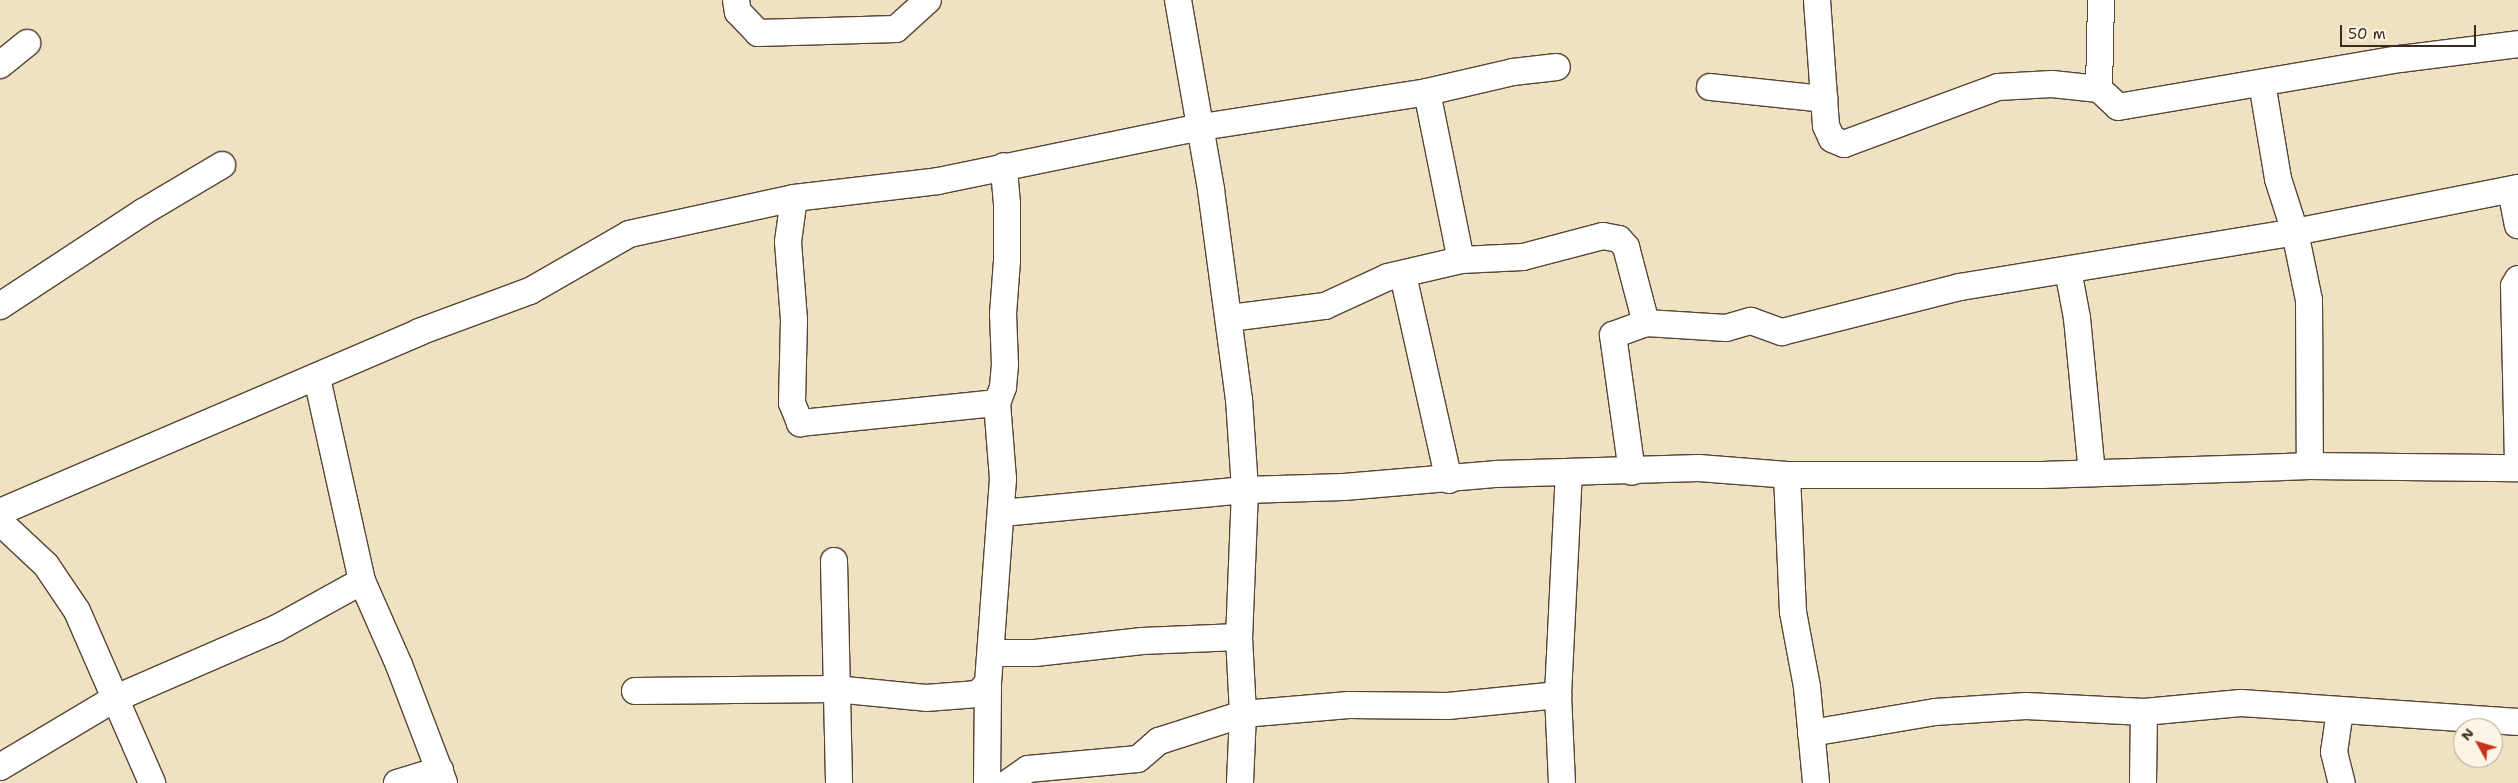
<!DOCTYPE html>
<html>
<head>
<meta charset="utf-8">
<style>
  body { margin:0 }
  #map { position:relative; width:2518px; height:783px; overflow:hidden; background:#f0e1c1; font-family:"Shantell Sans",sans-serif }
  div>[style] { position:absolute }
  .roads { filter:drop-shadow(1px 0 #564536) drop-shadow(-1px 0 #564536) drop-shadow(0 1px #564536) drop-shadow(0 -1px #564536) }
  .minor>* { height:26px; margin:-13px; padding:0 13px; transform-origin:13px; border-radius:13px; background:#fff }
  span { translate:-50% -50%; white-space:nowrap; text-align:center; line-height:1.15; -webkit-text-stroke:4px #fcf5e5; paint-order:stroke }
  .north { position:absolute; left:2453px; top:718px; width:50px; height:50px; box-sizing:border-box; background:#fcf5e5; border:1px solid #afa495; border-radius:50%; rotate:309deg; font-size:14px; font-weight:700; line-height:20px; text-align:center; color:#3b2a1e }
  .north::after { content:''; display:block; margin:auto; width:18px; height:22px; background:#c8321e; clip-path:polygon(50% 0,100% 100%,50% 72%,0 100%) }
  .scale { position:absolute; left:2340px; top:25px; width:136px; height:22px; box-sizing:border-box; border:2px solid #3b2a1e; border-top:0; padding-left:6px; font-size:15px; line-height:18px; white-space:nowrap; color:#3b2a1e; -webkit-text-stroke:4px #fcf5e5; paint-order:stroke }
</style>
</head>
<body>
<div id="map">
  <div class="roads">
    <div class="minor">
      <div style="left:736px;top:0;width:12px;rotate:81deg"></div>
      <div style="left:738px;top:12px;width:29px;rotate:46deg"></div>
      <div style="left:758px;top:33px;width:138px;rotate:-1.7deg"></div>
      <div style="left:896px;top:29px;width:43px;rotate:-42.2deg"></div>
      <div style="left:1178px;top:0;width:193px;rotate:80.1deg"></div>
      <div style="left:1211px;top:190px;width:211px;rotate:82.4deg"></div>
      <div style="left:1239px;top:399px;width:91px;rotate:86.2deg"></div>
      <div style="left:1245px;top:490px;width:147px;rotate:92.3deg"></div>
      <div style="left:1239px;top:637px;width:77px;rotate:87deg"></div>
      <div style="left:1243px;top:714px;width:69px;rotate:92.5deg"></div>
      <div style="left:1817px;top:0;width:126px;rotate:85.9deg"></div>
      <div style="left:1826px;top:126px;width:14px;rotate:65deg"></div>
      <div style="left:1832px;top:139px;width:13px;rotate:23deg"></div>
      <div style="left:1844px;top:144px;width:164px;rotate:-20.3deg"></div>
      <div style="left:1998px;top:87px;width:54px;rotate:-3.2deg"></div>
      <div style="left:2052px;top:84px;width:47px;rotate:6.1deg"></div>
      <div style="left:2099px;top:89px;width:26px;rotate:43deg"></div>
      <div style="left:2118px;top:107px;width:286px;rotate:-9.7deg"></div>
      <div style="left:2400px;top:59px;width:119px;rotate:-7.2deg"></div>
      <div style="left:0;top:65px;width:35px;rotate:-39deg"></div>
      <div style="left:2262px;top:83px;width:97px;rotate:80.5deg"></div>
      <div style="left:2278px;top:179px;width:56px;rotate:72.2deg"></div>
      <div style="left:2295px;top:232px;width:69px;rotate:78.4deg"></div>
      <div style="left:2309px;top:300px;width:166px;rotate:89.7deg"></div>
      <div style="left:1710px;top:87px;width:115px;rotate:6deg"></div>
      <div style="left:2099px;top:89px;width:89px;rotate:-88.7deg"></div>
      <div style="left:1427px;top:92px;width:171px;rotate:78.6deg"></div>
      <div style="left:2518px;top:188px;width:7px;rotate:164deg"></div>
      <div style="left:2511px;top:190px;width:36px;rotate:79deg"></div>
      <div style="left:794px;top:198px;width:44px;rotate:97.8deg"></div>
      <div style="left:788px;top:242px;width:78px;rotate:85.6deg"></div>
      <div style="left:794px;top:320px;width:83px;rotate:91.4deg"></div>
      <div style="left:792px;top:403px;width:22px;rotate:68deg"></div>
      <div style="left:800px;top:423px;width:198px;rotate:-5.8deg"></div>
      <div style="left:2068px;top:270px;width:49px;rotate:79.4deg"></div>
      <div style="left:2077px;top:318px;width:156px;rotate:84.5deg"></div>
      <div style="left:1403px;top:275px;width:210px;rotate:77.4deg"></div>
      <div style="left:2518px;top:279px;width:8px;rotate:120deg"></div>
      <div style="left:2514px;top:286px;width:180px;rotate:88.7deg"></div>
      <div style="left:0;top:306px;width:171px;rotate:-33.3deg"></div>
      <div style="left:143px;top:212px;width:92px;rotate:-30.7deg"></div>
      <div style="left:1230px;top:318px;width:96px;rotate:-7.2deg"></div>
      <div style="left:1325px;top:306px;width:69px;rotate:-24.7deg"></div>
      <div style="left:1388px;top:277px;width:75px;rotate:-13.1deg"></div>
      <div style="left:1461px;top:260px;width:62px;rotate:-2.8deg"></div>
      <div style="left:1523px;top:257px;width:83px;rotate:-14.7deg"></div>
      <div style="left:1603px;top:236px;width:16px;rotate:11deg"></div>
      <div style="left:1619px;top:239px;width:11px;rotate:49deg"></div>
      <div style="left:1626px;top:247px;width:79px;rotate:75.3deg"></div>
      <div style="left:1646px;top:323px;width:35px;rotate:160deg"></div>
      <div style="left:1613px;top:335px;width:138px;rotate:82.1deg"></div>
      <div style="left:1646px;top:323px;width:80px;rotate:3.6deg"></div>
      <div style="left:1726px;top:328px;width:26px;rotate:-16deg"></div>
      <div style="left:1751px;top:321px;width:33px;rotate:20deg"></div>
      <div style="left:1782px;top:332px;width:184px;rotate:-14.2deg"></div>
      <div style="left:1960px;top:287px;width:339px;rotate:-9.3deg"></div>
      <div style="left:2295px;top:232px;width:227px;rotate:-11.2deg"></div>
      <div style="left:317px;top:378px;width:208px;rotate:77.5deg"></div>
      <div style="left:362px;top:581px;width:92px;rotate:66.2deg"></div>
      <div style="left:399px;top:665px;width:126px;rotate:69.1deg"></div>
      <div style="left:1787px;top:475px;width:137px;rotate:87.5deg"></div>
      <div style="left:1793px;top:612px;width:76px;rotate:79.4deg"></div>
      <div style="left:1807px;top:687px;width:96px;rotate:84.6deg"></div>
      <div style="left:0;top:512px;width:456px;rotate:-23.2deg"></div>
      <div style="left:419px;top:332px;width:118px;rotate:-20.3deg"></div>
      <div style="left:530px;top:291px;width:114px;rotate:-29.9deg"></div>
      <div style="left:629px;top:234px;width:169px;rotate:-12.3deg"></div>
      <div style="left:794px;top:198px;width:145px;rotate:-6.7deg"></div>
      <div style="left:938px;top:181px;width:269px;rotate:-11.6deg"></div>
      <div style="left:1202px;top:127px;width:228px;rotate:-8.8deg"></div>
      <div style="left:1427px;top:92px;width:88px;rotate:-13.1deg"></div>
      <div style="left:1513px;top:72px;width:44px;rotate:-6.5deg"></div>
      <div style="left:1002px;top:513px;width:244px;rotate:-5.4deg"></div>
      <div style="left:1245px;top:490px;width:99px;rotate:-1.7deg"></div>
      <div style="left:1344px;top:487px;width:154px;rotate:-4.9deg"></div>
      <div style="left:1497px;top:474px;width:202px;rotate:-1.7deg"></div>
      <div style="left:1699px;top:468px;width:88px;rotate:4.5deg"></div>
      <div style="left:1787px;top:475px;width:255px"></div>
      <div style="left:2042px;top:475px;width:268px;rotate:-1.9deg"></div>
      <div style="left:2310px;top:466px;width:208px;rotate:0.6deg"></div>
      <div style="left:0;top:522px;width:63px;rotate:43.1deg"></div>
      <div style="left:46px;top:565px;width:55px;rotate:56deg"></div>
      <div style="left:77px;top:611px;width:188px;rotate:66.4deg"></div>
      <div style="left:834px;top:561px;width:222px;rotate:88.7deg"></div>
      <div style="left:992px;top:653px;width:43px"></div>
      <div style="left:1035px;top:653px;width:108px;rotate:-6.4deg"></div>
      <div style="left:1142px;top:641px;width:97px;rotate:-2.4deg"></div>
      <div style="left:635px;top:691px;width:200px;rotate:-0.6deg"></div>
      <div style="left:835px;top:689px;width:91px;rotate:5.6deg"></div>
      <div style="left:926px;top:698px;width:52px;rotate:-4.4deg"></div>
      <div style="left:978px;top:694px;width:15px;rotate:-48deg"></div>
      <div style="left:988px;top:683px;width:205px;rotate:-85.8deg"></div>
      <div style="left:1003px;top:479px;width:76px;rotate:-94.5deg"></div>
      <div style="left:997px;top:403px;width:17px;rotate:-69deg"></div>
      <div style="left:1003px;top:387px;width:22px;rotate:-85deg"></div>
      <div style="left:1005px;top:365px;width:51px;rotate:-92.2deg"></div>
      <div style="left:1003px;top:314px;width:53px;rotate:-85.7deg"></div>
      <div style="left:1007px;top:261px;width:57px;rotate:-90deg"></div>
      <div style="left:1007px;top:204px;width:38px;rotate:-95deg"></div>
      <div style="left:2340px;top:711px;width:41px;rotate:98.3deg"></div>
      <div style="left:2334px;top:752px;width:32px;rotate:76deg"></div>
      <div style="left:1811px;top:733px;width:126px;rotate:-9.6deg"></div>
      <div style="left:1935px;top:712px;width:91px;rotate:-3.8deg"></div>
      <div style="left:2026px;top:706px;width:118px;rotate:2.9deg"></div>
      <div style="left:2144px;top:712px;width:97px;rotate:-5.3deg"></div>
      <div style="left:2241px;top:703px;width:278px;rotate:3.9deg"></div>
      <div style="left:0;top:767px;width:133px;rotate:-30.8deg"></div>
      <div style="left:114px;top:699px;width:178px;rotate:-23.5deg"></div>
      <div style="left:277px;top:628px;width:97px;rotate:-28.9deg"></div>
      <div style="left:397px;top:783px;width:45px;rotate:-16.8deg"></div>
      <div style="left:987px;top:783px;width:100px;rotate:-89.4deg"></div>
      <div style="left:1008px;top:783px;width:24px;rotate:-35deg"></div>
      <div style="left:1028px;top:769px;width:110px;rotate:-5.2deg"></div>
      <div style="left:1138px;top:759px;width:28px;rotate:-41deg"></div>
      <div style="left:1159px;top:741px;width:88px;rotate:-17.8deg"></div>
      <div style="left:1243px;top:714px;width:106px;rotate:-4.9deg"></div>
      <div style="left:1349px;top:705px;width:99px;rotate:0.6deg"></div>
      <div style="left:1448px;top:706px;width:111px;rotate:-5.7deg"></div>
      <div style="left:1562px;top:783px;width:88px;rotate:-92.6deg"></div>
      <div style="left:1558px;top:695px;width:223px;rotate:-87.2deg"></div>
      <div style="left:2143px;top:783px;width:71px;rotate:-89.2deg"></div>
    </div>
  </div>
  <div class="north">N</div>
  <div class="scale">50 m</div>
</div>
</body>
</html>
